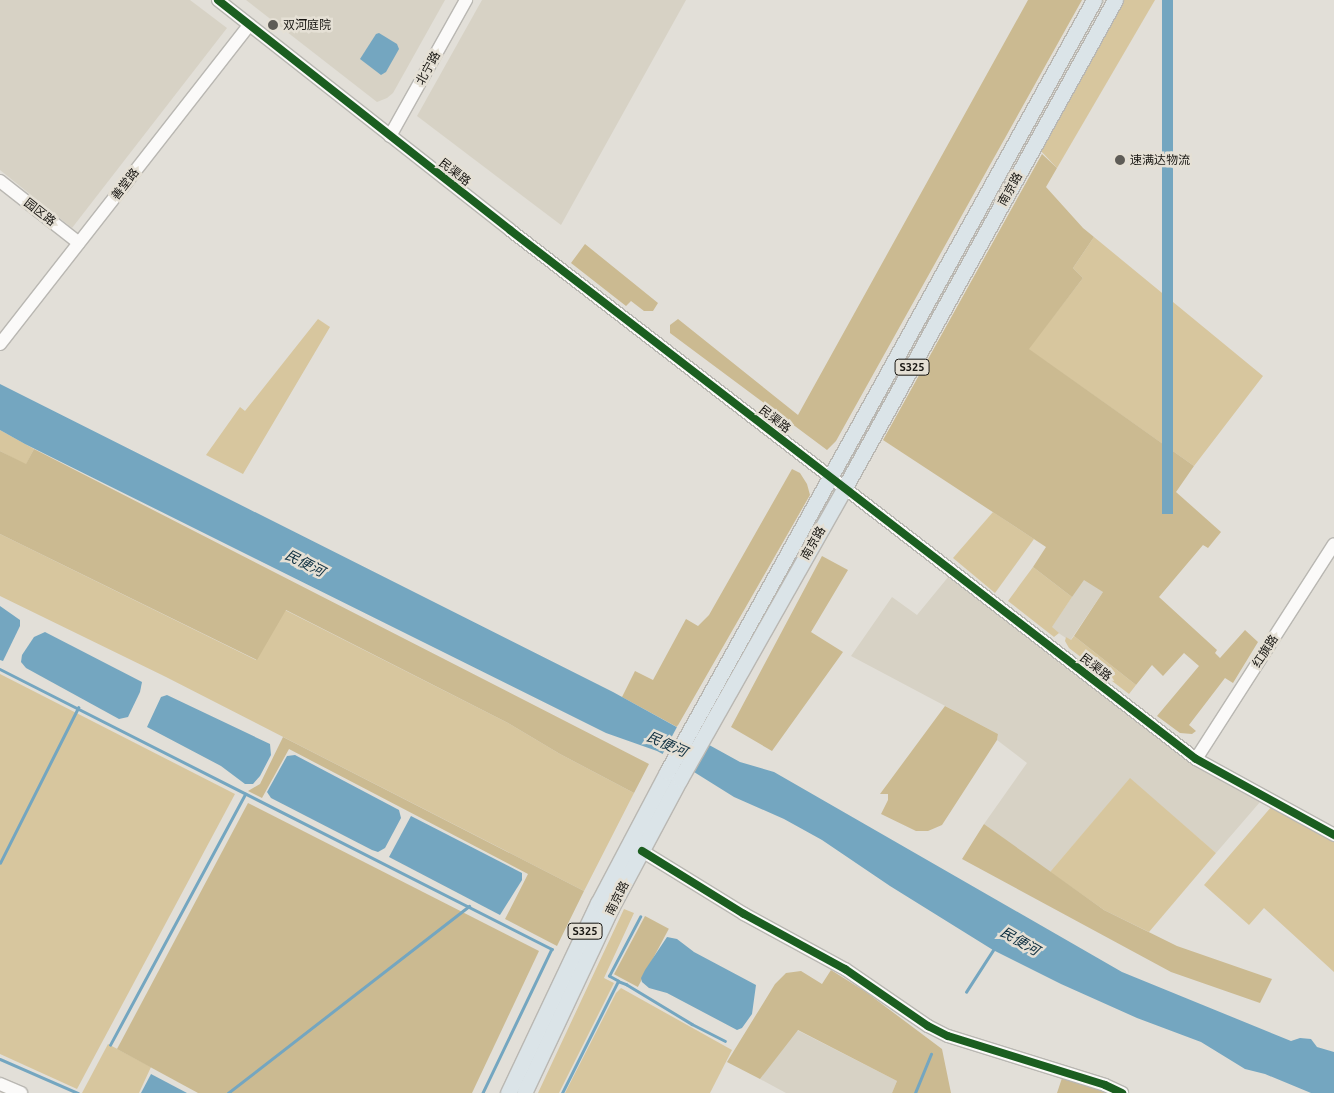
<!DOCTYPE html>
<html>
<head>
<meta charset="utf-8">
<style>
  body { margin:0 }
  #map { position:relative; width:1334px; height:1093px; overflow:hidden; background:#e2dfd8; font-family:Ubuntu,"Noto Sans SC",sans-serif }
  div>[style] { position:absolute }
  .built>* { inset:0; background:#d7d2c5; transform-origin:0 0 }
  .green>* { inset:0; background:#d7c69e }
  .forest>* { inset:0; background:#cbba91; transform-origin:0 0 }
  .water>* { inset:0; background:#74a6c0; transform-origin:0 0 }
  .pier>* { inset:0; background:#e2dfd8; transform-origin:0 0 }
  .stream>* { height:2.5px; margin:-1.25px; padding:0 1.25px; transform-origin:1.25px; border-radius:1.25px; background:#74a6c0 }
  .roads { filter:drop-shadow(1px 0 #b9b7b2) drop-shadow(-1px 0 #b9b7b2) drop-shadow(0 1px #b9b7b2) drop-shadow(0 -1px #b9b7b2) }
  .minor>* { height:12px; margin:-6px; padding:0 6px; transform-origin:6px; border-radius:6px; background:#fbfaf9 }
  .major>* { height:15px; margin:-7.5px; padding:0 7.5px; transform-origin:7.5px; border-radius:7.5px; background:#dbe4e8 }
  .cycleway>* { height:8px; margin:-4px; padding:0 4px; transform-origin:4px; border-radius:4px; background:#1b5e20 }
  .dots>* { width:14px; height:14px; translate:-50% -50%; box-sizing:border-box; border:2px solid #e5e0d5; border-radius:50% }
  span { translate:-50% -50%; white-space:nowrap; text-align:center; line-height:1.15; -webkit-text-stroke:5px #e5e0d5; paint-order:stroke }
  .shield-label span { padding:1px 4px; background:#e5e0d5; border:1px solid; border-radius:4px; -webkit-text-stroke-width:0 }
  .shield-label { font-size:11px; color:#171511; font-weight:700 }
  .poi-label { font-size:12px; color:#171511 }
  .left { translate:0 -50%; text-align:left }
  .street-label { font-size:12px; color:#171511 }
  .water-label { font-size:14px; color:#0e2f40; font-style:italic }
</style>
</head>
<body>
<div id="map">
  <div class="built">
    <div style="clip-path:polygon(0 0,190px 0,227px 28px,72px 228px,0 170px)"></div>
    <div style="clip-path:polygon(246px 0,445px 0,393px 93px,387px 98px,377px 102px)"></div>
    <div style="clip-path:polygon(482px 0,686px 0,561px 225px,417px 116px)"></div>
    <div style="clip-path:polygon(949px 576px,1054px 659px,1193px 765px,1260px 802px,1216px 853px,1130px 779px,1050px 872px,984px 824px,1027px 763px,997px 740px,998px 734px,851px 656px,892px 597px,917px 615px)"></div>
    <div style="left:1084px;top:579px;width:23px;height:59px;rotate:34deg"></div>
    <div style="clip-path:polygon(797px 1030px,897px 1081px,892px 1093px,786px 1093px,760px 1079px)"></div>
  </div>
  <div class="green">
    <div style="clip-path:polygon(1123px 0,1155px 0,1057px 168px,1040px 150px)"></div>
    <div style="clip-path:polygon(1094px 237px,1263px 376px,1194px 466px,1028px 349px,1083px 278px,1073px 268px)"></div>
    <div style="clip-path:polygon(318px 319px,330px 327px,243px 474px,206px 455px,240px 407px,245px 411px)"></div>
    <div style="clip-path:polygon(0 430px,34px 449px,26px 465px,0 451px)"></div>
    <div style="clip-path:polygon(993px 512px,1034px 539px,995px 593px,953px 558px)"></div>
    <div style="clip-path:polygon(0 534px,256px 660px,285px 610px,508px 723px,560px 754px,634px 793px,584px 891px,166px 677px,0 596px)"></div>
    <div style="clip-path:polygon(1033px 567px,1072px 597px,1052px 627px,1059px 633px,1054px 637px,1008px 601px)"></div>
    <div style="clip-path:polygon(1074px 636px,1136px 685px,1129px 694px,1069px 648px,1065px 641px,1066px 637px,1071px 640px)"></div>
    <div style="clip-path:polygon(0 674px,235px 794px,77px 1089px,0 1054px)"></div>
    <div style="clip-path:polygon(1130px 778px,1216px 853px,1149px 932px,1104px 910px,1050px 872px)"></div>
    <div style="clip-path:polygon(1272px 806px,1334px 840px,1334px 972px,1264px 908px,1249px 925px,1204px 885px)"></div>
    <div style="clip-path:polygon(624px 909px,634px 913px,604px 978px,614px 983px,559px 1093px,538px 1093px)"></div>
    <div style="clip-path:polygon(621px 988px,732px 1050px,710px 1093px,565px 1093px,616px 993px)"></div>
    <div style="clip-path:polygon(108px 1044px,151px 1067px,139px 1093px,82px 1093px)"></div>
  </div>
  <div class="forest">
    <div style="clip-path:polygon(1028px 0,1082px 0,836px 441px,827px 450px,670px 333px,670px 325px,678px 319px,798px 415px)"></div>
    <div style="clip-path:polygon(1042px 154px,1057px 168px,1046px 187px,1083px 228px,1094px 237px,1073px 268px,1083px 278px,1029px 349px,1194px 466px,1176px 492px,1221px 532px,1208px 548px,1203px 545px,1159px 597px,1217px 650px,1215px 653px,1220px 658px,1245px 630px,1258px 642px,1233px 683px,1225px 678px,1189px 725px,1196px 731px,1192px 734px,1180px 733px,1157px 716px,1199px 666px,1184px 653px,1163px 676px,1152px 665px,1136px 685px,1074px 636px,1103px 592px,1084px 580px,1072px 597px,1033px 567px,1046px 547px,883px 440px)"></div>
    <div style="clip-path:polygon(585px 244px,658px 303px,653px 311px,644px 311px,631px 301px,626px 306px,571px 263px)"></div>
    <div style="clip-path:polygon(34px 449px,649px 764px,634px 793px,560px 754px,508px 723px,286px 610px,257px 660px,0 534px,0 451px,26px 464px)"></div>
    <div style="clip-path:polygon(792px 469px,800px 473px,807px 484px,810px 495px,677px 727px,622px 697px,635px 671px,653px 680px,686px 619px,698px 626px,709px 615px)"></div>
    <div style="clip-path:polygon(822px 556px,848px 570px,811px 632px,843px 652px,772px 751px,731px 727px)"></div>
    <div style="clip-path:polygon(945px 706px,998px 734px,997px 740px,942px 825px,928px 831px,916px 831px,881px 814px,888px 800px,888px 794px,880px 794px)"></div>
    <div style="clip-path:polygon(283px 737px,584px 891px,557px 946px,505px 919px,528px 874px,289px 749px,262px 798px,248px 791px,260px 784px)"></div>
    <div style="clip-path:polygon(248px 803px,539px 951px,472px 1093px,198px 1093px,117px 1049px)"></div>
    <div style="clip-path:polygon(984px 824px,1104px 910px,1177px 946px,1272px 979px,1260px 1003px,1171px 972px,962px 859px)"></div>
    <div style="left:645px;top:916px;width:27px;height:66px;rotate:28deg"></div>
    <div style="clip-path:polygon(831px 970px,866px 992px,942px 1049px,951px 1093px,892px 1093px,897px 1081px,798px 1030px,760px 1079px,727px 1062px,775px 984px,786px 973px,801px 971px,822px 984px)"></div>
    <div style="clip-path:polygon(1062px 1078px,1099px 1090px,1106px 1093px,1057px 1093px)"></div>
  </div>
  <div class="water">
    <div style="left:1162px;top:0;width:11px;height:514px"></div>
    <div style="clip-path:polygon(379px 33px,397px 44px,399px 49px,386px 72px,381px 75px,360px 59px,376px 34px)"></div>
    <div style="clip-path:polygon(0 384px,613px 692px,740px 762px,774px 772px,1122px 972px,1291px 1041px,1300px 1038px,1311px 1039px,1317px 1047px,1334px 1052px,1334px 1093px,1311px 1093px,1265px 1074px,1245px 1069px,1201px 1042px,1137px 1018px,1061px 984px,993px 950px,890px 886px,822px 840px,784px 819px,734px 797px,678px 762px,657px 751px,606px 733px,25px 444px,0 430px)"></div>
    <div style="clip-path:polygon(0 606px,20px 620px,20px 626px,3px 661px,0 660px)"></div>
    <div style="clip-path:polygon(45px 632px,142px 682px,140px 692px,128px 717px,119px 719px,26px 668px,21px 662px,22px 655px,34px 637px)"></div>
    <div style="clip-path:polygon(167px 695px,270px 744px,271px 755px,260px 776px,253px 784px,245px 784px,221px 766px,147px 727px,161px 697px)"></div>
    <div style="clip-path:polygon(295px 755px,399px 810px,401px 818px,385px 848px,378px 852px,372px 850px,271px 798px,267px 792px,287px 756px)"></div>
    <div style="clip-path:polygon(411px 816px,522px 873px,522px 880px,500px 915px,389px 857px)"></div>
    <div style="clip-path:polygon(667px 937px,677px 939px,694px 952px,756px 985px,752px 1014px,742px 1028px,737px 1030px,667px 993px,649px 988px,642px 982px,641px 978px,645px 970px)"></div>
    <div style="clip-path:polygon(151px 1074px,187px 1093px,141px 1093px)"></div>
  </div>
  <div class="pier">
    <div style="left:678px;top:725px;width:36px;height:35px;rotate:28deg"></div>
  </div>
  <div class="stream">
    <div style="left:0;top:669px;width:619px;rotate:26.9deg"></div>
    <div style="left:552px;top:949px;width:160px;rotate:115.6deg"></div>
    <div style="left:0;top:863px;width:174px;rotate:-63.3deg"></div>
    <div style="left:618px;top:981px;width:9px;rotate:21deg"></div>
    <div style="left:626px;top:984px;width:77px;rotate:31.2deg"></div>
    <div style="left:692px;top:1024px;width:37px;rotate:27deg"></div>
    <div style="left:966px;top:992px;width:54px;rotate:-57.2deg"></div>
    <div style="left:110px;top:1045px;width:285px;rotate:-61.7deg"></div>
    <div style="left:0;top:1059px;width:85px;rotate:23.6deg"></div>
    <div style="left:228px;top:1093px;width:305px;rotate:-37.8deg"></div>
    <div style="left:562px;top:1093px;width:125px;rotate:-63.4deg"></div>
    <div style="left:618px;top:981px;width:10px;rotate:-151deg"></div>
    <div style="left:609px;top:976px;width:67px;rotate:-62.3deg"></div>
    <div style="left:915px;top:1093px;width:42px;rotate:-67.7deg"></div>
  </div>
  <div class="roads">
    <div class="minor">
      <div style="left:218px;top:0;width:372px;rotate:38.2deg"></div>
      <div style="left:510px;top:230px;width:866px;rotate:37.64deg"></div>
      <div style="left:1196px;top:759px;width:158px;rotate:28.8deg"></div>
      <div style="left:390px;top:136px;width:156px;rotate:-60.8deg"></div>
      <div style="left:0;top:181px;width:100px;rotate:38.1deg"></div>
      <div style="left:0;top:344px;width:405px;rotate:-52deg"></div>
      <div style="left:1196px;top:759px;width:255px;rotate:-57.3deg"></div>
      <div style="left:642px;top:851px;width:120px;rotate:31.7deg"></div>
      <div style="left:744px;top:914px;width:115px;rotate:28.6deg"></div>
      <div style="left:845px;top:969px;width:101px;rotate:34.5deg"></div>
      <div style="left:928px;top:1026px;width:22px;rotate:27deg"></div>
      <div style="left:948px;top:1036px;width:164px;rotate:17.3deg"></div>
      <div style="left:1105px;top:1085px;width:19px;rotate:25deg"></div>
      <div style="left:0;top:1084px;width:23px;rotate:23deg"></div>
    </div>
    <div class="major">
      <div style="left:508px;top:1093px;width:210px;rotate:-64.7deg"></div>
      <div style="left:598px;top:903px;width:148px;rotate:-62.2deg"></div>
      <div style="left:667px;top:772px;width:882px;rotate:-61.05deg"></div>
      <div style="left:524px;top:1093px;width:204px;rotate:-64.8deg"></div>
      <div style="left:611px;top:908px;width:146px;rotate:-61.9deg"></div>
      <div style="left:680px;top:779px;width:335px;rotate:-60.5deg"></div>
      <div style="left:845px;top:487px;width:557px;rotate:-61deg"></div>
    </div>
  </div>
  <div class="cycleway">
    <div style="left:218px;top:0;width:372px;rotate:38.2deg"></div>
    <div style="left:510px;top:230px;width:866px;rotate:37.64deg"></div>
    <div style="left:1196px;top:759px;width:158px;rotate:28.8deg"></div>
    <div style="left:642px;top:851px;width:120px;rotate:31.7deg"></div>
    <div style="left:744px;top:914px;width:115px;rotate:28.6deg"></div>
    <div style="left:845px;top:969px;width:101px;rotate:34.5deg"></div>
    <div style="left:928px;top:1026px;width:22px;rotate:27deg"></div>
    <div style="left:948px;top:1036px;width:164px;rotate:17.3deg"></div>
    <div style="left:1105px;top:1085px;width:19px;rotate:25deg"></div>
  </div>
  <div class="dots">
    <div style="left:273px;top:25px;background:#5e5c57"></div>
    <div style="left:1120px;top:160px;background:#5e5c57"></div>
  </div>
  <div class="shield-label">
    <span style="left:912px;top:367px">S325</span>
    <span style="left:585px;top:931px">S325</span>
  </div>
  <div class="poi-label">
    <span class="left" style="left:283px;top:25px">双河庭院</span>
    <span class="left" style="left:1130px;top:160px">速满达物流</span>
  </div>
  <div class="street-label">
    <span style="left:428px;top:68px;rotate:-61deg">北宁路</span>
    <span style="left:455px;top:172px;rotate:38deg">民渠路</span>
    <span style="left:125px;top:184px;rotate:-52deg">善堂路</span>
    <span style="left:1010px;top:189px;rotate:-61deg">南京路</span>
    <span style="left:40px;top:212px;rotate:38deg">园区路</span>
    <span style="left:775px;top:419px;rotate:38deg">民渠路</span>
    <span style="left:813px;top:543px;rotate:-60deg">南京路</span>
    <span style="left:1265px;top:651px;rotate:-57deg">红旗路</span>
    <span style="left:1096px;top:667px;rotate:38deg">民渠路</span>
    <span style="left:617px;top:898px;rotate:-63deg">南京路</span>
  </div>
  <div class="water-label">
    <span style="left:305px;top:563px;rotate:27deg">民便河</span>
    <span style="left:667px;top:744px;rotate:24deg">民便河</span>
    <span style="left:1020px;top:941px;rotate:30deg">民便河</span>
  </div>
</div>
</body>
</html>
